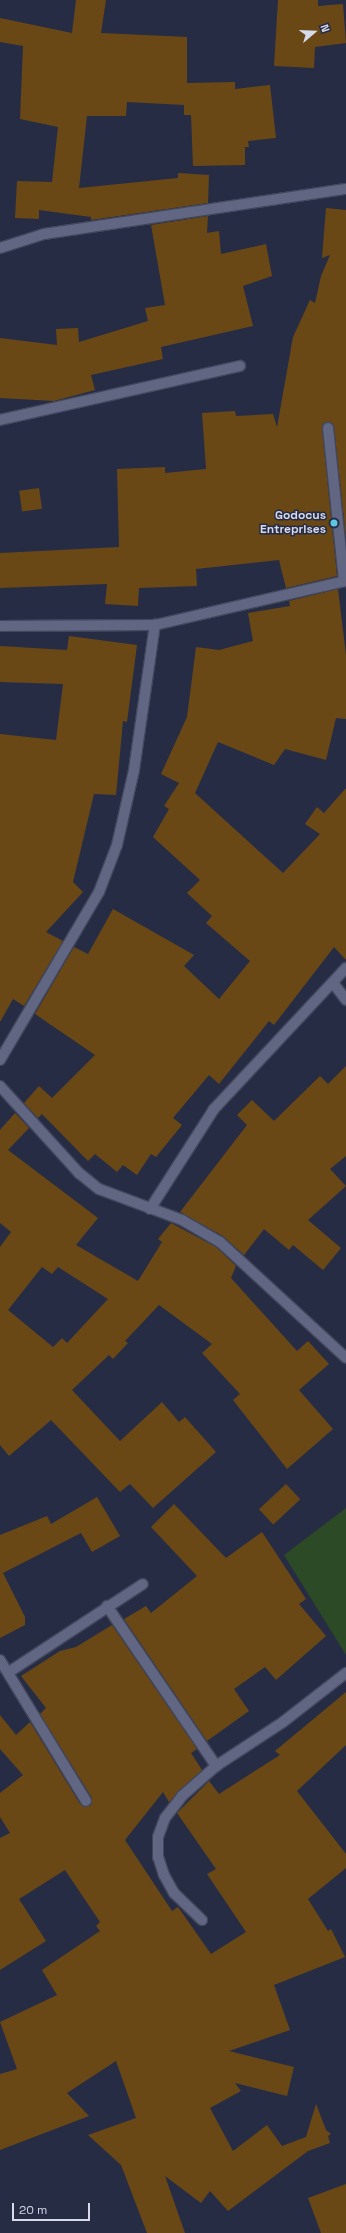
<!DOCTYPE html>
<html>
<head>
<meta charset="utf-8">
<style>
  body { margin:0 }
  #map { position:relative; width:346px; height:2233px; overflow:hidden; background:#272c45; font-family:"Space Grotesk",sans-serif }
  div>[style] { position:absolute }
  .green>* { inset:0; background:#2c4a25 }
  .building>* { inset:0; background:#694816; transform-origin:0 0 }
  .roads { filter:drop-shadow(1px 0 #43475d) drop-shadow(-1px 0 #43475d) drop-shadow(0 1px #43475d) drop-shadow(0 -1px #43475d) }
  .minor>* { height:10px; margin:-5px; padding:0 5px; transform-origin:5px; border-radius:5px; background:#616783 }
  .dots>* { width:11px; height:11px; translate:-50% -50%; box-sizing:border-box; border:2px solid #272c45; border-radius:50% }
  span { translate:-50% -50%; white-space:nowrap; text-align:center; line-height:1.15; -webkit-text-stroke:3px #272c45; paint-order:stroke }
  .poi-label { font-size:12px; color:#d6daea; font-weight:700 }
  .right { translate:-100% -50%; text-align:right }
  .north { position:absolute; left:294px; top:12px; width:40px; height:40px; -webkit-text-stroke:3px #272c45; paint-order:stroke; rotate:71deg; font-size:11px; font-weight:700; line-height:16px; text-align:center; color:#d6daea }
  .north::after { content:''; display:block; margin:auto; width:14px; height:18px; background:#d6daea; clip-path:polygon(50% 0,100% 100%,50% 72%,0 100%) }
  .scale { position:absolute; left:12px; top:2203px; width:78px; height:18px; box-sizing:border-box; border:2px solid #d6daea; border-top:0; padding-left:5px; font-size:12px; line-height:14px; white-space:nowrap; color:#d6daea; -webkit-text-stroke:3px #272c45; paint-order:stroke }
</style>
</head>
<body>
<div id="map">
  <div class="green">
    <div style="clip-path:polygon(346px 1508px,346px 1655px,284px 1555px)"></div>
  </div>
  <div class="building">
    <div style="clip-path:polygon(76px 0,106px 0,101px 33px,187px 37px,187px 83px,235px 82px,235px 89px,270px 85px,276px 138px,248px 141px,249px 147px,245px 147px,245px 165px,193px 166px,191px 115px,184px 115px,184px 105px,127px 102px,126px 116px,87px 116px,79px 188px,178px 178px,178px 173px,209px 175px,208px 203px,91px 220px,91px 217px,39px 210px,39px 219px,15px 218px,17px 181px,52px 182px,58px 127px,20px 119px,23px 46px,0 42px,0 18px,72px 33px)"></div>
    <div style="clip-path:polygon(278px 0,318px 0,318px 6px,343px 4px,346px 43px,315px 47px,314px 68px,274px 66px)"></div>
    <div style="clip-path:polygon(326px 208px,346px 210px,346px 538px,334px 427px,328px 422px,322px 428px,337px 576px,286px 588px,279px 560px,196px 569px,197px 586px,139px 588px,138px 606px,105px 604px,107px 584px,0 588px,0 553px,119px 547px,117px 469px,165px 467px,165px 473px,206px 469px,202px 413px,235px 411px,236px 416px,273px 414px,277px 427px,293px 337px,310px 300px,315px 303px,321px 276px,330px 255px,322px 258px)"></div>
    <div style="clip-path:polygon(208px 216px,207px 233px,219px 231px,221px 254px,266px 244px,272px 276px,243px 286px,253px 326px,161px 347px,163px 359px,91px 375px,95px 390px,54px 401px,0 398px,0 338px,57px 345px,56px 329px,78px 328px,79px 342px,148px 321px,145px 308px,165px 305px,151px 225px)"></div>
    <div style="left:39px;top:488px;width:21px;height:20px;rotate:82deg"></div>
    <div style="clip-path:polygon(338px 589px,346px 655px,346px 719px,336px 718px,326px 760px,285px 749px,274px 765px,218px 742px,195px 793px,283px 873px,320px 834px,305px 824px,317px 807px,324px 813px,346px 788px,346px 960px,334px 947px,274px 1025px,269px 1021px,219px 1084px,209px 1075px,173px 1118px,182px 1125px,156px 1157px,151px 1154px,137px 1175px,123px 1165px,117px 1172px,95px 1154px,88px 1161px,42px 1114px,38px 1118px,24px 1103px,39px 1086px,52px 1098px,95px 1055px,35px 1014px,74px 947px,88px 954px,113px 909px,194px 955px,184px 966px,219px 999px,250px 961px,206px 923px,212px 916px,187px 893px,200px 880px,153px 837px,169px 809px,164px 806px,179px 783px,161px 774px,187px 717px,196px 647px,219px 650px,253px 641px,248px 613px,290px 606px,289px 601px)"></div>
    <div style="clip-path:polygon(69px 636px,137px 645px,127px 722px,123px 721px,116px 795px,94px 794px,73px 882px,83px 892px,46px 932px,63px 941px,24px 1006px,13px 999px,0 1022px,0 734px,56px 740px,63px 684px,0 682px,0 646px,67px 650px)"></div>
    <div style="clip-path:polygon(346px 1066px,346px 1156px,330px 1169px,346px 1186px,308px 1220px,341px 1248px,323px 1270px,293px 1245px,289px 1250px,264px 1229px,244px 1255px,223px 1236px,180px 1212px,247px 1125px,237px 1115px,252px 1100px,274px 1121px,320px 1076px,328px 1084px)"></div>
    <div style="clip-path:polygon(evenodd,15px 1113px,29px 1128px,8px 1150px,98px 1218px,76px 1245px,138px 1281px,162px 1242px,158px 1239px,171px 1223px,216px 1247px,236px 1266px,231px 1278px,297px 1351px,308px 1341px,329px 1364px,299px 1390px,333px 1429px,287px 1469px,233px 1400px,240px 1394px,202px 1353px,212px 1344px,159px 1305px,125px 1341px,128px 1343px,113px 1359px,109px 1355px,72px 1390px,120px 1441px,162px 1402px,179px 1422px,185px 1417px,216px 1452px,153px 1508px,130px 1484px,120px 1492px,51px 1420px,9px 1456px,0 1445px,0 1247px,11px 1232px,0 1223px,0 1130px,15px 1113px,42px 1267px,52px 1274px,58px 1267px,108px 1299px,67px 1343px,62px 1338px,53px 1347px,8px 1310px,42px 1267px)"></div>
    <div style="left:286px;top:1484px;width:21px;height:37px;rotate:47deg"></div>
    <div style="clip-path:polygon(97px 1497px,120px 1536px,92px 1552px,81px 1533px,3px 1573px,25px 1617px,25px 1625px,0 1638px,0 1535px,47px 1516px,51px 1524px)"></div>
    <div style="clip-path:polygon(174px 1504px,226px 1558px,262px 1532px,306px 1599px,299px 1604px,326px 1636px,276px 1680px,265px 1667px,234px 1689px,249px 1711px,207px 1741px,124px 1619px,146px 1606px,151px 1613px,197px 1576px,151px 1527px)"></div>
    <div style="clip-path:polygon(112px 1625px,197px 1749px,191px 1753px,202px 1770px,169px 1802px,163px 1792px,125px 1840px,172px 1911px,178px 1907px,211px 1954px,246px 1932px,207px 1874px,216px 1869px,177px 1813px,209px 1781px,219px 1794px,280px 1755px,275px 1751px,346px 1692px,346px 1745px,297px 1791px,346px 1854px,346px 1868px,308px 1899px,328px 1931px,331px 1929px,345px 1957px,274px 1985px,290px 2030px,229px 2051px,294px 2067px,287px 2096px,235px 2083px,241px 2091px,210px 2108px,233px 2151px,267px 2125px,282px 2146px,306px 2137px,316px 2104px,326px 2130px,331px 2134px,328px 2136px,330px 2143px,308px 2151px,228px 2211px,210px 2191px,201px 2203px,165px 2176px,185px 2233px,147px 2233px,121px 2165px,88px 2135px,136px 2118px,116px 2061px,67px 2093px,89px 2116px,0 2150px,0 2074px,17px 2069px,0 2022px,57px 1995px,42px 1970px,100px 1931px,96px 1926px,100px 1922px,65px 1870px,19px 1899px,46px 1941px,0 1970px,0 1838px,10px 1833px,0 1817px,0 1793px,23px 1775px,0 1749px,0 1715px,16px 1735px,30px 1722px,80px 1804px,90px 1806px,92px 1798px,40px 1714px,46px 1708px,21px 1676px,60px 1651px,76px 1647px)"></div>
    <div style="clip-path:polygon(346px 2184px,346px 2233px,321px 2233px,308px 2198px)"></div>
  </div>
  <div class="roads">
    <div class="minor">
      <div style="left:0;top:248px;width:46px;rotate:-17.7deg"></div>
      <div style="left:44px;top:234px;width:305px;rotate:-8.5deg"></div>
      <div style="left:0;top:420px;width:246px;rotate:-12.7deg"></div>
      <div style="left:328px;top:428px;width:154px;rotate:84deg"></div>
      <div style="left:0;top:626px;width:155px;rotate:-0.4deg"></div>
      <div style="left:155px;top:625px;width:196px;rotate:-13deg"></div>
      <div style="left:334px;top:984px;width:20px;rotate:53deg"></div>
      <div style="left:0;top:1060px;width:195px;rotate:-59.5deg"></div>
      <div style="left:99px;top:892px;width:50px;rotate:-69deg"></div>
      <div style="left:117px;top:845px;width:77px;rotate:-77.2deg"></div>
      <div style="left:134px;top:770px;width:147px;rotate:-81.8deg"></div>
      <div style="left:0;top:1086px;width:118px;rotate:47.8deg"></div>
      <div style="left:79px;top:1173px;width:26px;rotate:39deg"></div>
      <div style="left:99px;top:1189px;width:89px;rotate:20.5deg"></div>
      <div style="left:182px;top:1220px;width:44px;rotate:30.1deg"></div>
      <div style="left:220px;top:1242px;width:171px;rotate:42.6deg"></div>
      <div style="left:150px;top:1209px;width:119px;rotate:-57.4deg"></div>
      <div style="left:214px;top:1109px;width:193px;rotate:-46.9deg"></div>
      <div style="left:107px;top:1606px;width:194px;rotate:55.7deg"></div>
      <div style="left:0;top:1660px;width:165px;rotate:58.6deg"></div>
      <div style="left:9px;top:1672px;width:160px;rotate:-33.3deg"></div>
      <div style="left:202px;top:1920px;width:39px;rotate:-136deg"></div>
      <div style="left:174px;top:1893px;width:21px;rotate:-119deg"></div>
      <div style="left:164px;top:1875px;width:19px;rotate:-108deg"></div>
      <div style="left:158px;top:1857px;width:20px;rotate:-90deg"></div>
      <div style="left:158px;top:1837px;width:20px;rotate:-70deg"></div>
      <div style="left:165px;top:1818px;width:28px;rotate:-52deg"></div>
      <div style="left:182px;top:1796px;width:45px;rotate:-41.4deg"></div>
      <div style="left:216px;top:1766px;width:80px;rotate:-33.3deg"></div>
      <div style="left:283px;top:1722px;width:80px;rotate:-37.9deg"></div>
    </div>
  </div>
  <div class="dots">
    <div style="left:334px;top:523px;background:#5bc7e7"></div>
  </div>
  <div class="poi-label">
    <span class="right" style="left:326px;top:523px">Godocus<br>Entreprises</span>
  </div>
  <div class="north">N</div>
  <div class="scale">20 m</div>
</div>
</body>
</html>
